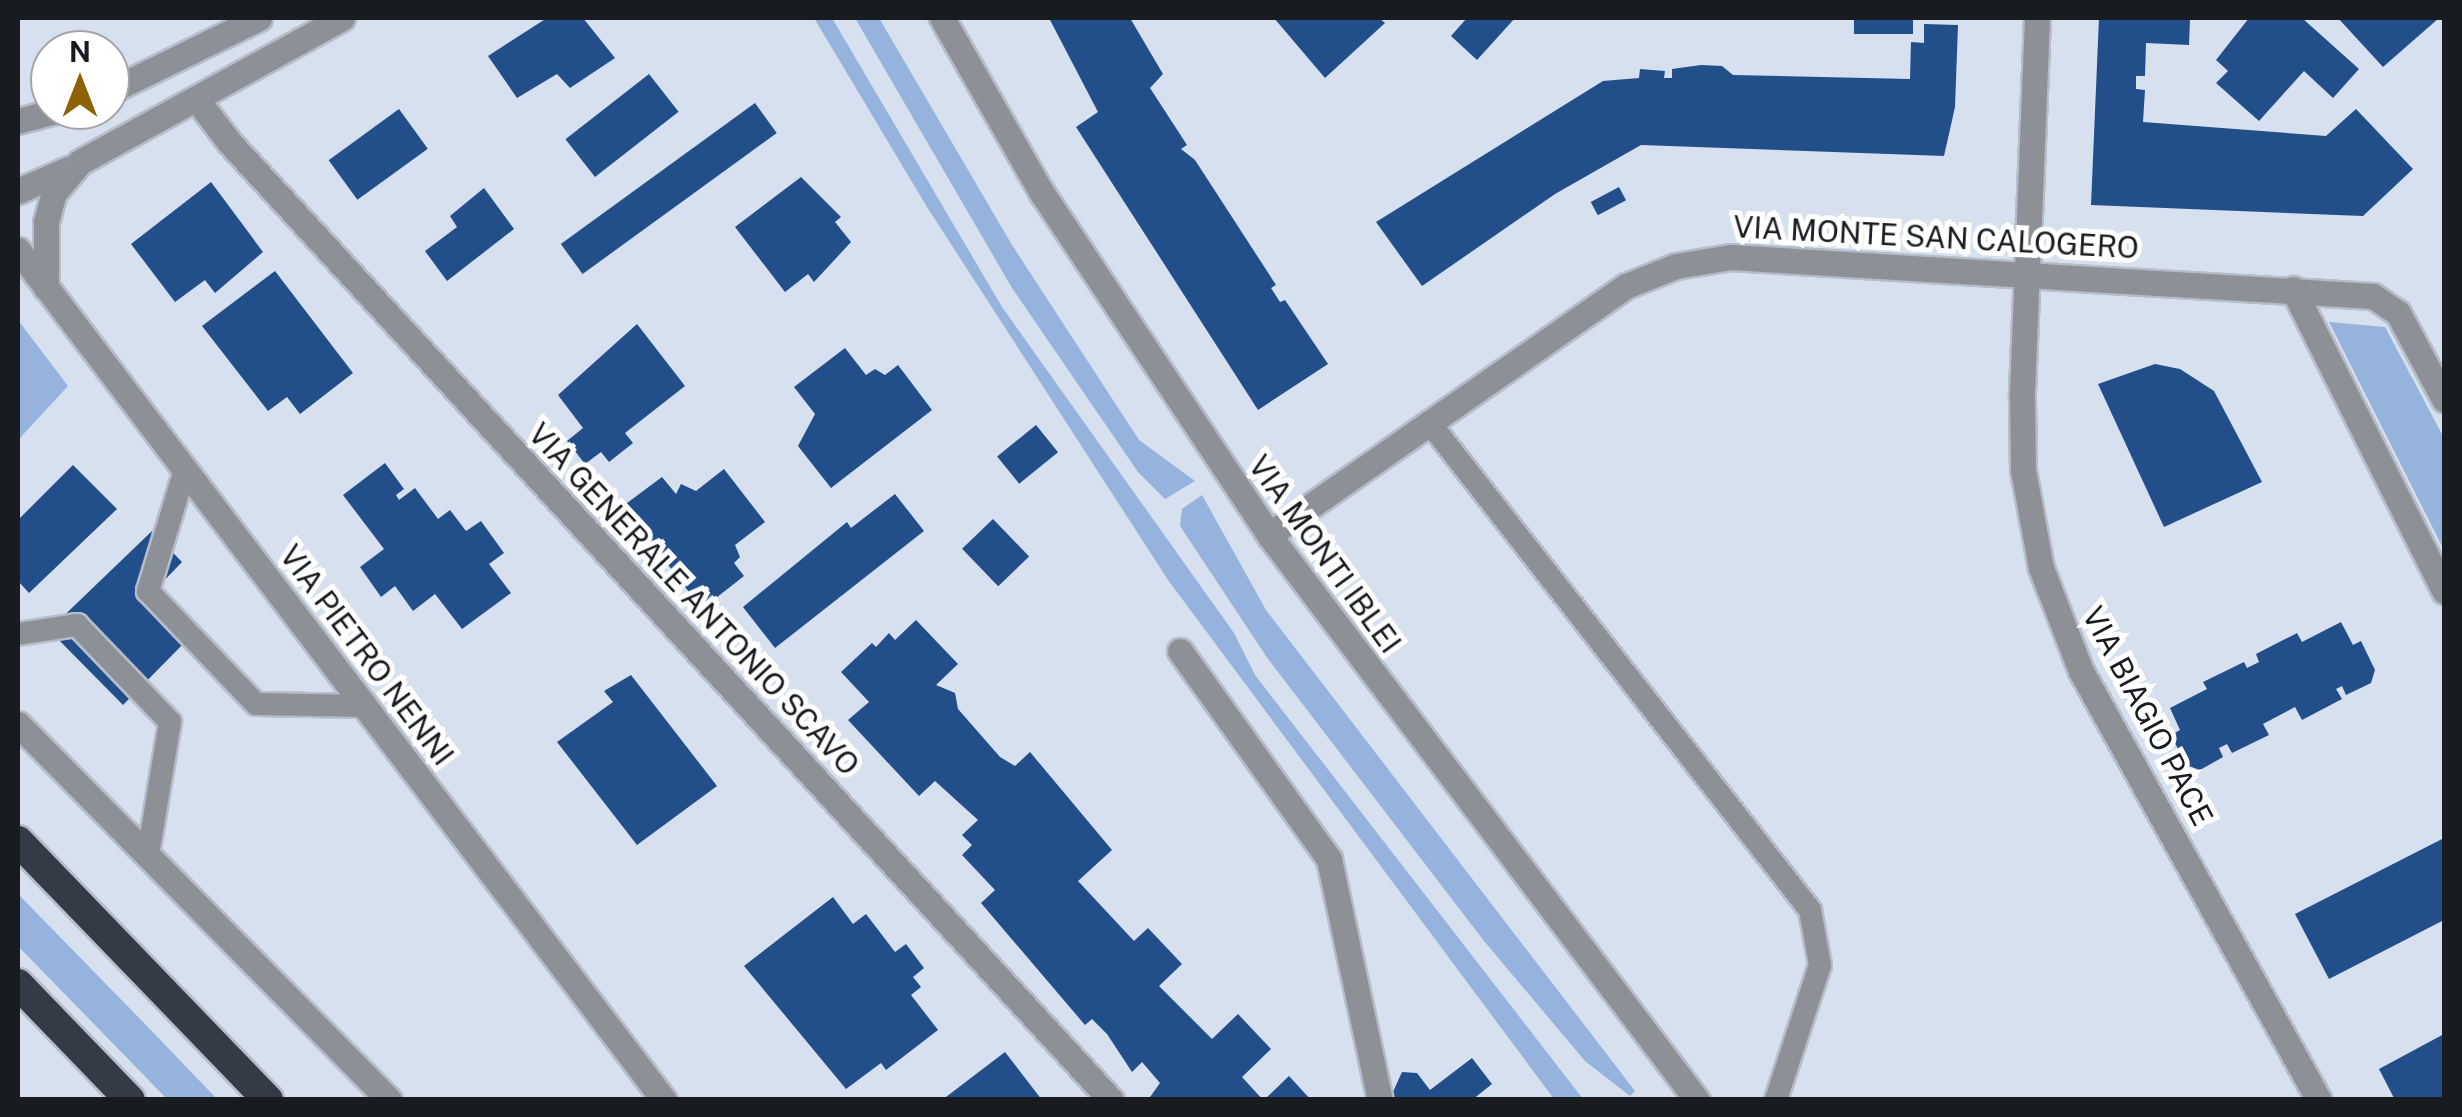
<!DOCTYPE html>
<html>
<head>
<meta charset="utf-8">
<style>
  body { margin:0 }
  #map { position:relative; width:2462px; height:1117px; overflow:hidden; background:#d6e0ee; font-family:"Public Sans",sans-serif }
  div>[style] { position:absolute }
  .green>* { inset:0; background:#95b3dd }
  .building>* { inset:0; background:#224e8a; transform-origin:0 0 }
  .roads { filter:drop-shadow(2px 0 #b4bdc9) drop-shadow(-2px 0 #b4bdc9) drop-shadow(0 2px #b4bdc9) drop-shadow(0 -2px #b4bdc9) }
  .service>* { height:22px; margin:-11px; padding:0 11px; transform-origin:11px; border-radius:11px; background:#8d9197 }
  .minor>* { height:25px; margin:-12.5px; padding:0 12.5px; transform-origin:12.5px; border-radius:12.5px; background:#8d9197 }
  .tertiary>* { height:25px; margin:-12.5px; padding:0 12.5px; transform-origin:12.5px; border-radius:12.5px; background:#8d9197 }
  .motorway>* { height:30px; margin:-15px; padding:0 15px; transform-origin:15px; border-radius:15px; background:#343b46 }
  span { translate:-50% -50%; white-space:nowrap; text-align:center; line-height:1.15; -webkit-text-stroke:10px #fff; paint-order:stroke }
  .street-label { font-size:30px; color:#181b20 }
  .frame { position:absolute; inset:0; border:20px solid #181b20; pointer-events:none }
  .north { position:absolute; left:30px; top:30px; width:100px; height:100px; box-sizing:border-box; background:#fff; border:2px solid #a3a4a6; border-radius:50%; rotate:0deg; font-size:28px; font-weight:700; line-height:40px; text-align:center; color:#181b20 }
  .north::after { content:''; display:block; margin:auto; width:35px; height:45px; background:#8d6105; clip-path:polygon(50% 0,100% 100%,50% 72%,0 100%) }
</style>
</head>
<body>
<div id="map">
  <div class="green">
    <div style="clip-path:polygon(814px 18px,832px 18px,1002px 307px,1234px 633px,1255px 675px,1583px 1099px,1554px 1099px,1168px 580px,927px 207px)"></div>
    <div style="clip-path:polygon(855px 18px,879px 18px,1012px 245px,1139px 440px,1195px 481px,1165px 499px,1138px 472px,1012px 288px)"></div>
    <div style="clip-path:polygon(18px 320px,68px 386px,18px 440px)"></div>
    <div style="clip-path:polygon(2329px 322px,2385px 327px,2444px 438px,2444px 550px)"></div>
    <div style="clip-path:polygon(1202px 495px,1266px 610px,1635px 1091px,1630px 1096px,1585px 1061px,1484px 941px,1268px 659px,1180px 526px,1182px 509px)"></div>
    <div style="clip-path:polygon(18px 894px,144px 1023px,217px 1099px,167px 1099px,18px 946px)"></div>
  </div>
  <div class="building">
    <div style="clip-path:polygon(547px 18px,583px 18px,615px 58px,570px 88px,557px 74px,517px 98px,488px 56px)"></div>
    <div style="clip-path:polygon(1049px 18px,1130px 18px,1163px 74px,1150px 88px,1187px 145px,1181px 149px,1195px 160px,1276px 285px,1271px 288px,1280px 302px,1285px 300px,1328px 364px,1258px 410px,1076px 127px,1098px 112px)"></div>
    <div style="clip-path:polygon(1274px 18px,1379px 18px,1385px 23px,1325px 78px)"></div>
    <div style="clip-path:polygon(1467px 18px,1515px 18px,1477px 60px,1451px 36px)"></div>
    <div style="left:1854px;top:18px;width:59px;height:16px"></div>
    <div style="clip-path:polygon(2099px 18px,2190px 18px,2189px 45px,2146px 43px,2145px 76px,2136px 76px,2136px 89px,2145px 90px,2143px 122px,2326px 136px,2356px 109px,2413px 169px,2363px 216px,2091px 205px)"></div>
    <div style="clip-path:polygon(2249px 18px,2302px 18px,2359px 69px,2333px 98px,2304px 71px,2259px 121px,2216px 83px,2228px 71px,2216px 60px)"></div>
    <div style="clip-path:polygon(2338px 18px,2439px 18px,2383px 67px)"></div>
    <div style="clip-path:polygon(1924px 24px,1958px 25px,1955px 107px,1944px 156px,1641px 145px,1555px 194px,1422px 286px,1376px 222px,1603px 81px,1639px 78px,1640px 69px,1665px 71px,1664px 78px,1672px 78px,1672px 69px,1701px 65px,1722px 66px,1733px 75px,1910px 79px,1911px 42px,1924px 43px)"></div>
    <div style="left:649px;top:74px;width:48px;height:106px;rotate:52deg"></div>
    <div style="left:755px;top:103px;width:37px;height:240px;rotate:54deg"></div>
    <div style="left:399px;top:109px;width:49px;height:87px;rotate:54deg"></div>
    <div style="clip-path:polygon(801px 177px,841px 217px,835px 222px,851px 242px,814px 282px,808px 274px,785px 292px,735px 227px)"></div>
    <div style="clip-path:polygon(211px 182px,263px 252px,215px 293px,205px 280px,175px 302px,131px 244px)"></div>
    <div style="left:1619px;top:187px;width:15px;height:32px;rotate:62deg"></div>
    <div style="clip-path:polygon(484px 188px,514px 229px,447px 281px,425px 251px,457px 227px,450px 216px)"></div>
    <div style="clip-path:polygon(275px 271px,353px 373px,300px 414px,287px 397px,268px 411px,202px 326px)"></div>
    <div style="clip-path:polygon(637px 324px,685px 386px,625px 433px,633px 443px,609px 462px,601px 452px,585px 464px,567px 441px,583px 428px,558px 395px)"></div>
    <div style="clip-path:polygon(845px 348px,866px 375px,875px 369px,885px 375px,898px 365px,932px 410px,831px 488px,798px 446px,815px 414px,794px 387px)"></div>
    <div style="clip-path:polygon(2155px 364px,2180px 369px,2214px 391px,2262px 482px,2164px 527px,2098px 384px)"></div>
    <div style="left:1036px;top:425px;width:35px;height:50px;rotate:51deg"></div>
    <div style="clip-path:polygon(385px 463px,404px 489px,396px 495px,399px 500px,415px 488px,438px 519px,450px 510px,466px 531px,481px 521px,504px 553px,489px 564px,511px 593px,462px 629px,435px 594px,413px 611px,395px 586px,381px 597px,360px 567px,384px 549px,343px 495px)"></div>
    <div style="clip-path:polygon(73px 465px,117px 509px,29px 593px,18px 581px,18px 520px)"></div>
    <div style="clip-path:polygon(724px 469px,765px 522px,735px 545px,740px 557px,734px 563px,744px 576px,702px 609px,623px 506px,662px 477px,676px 494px,681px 484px,696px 491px)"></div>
    <div style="clip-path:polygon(895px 494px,924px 531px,775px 648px,743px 607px,847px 522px,851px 528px)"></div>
    <div style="left:993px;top:519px;width:52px;height:43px;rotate:46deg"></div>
    <div style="clip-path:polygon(152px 531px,182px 562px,154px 591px,194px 633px,123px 705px,49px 630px)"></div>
    <div style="clip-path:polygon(916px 620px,958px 664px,936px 685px,955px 693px,958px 709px,1000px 757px,1015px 766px,1030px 752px,1112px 850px,1078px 881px,1134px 941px,1148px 928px,1182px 964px,1159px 986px,1212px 1039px,1238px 1014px,1271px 1049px,1242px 1077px,1263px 1100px,1148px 1100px,1160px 1083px,1142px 1062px,1132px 1072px,1107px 1034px,1092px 1019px,1085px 1025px,981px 903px,995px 890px,962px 855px,972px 845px,962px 835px,978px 820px,935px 781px,919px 796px,848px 720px,869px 702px,841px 672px,872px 643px,876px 647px,889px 633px,895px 640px)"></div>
    <div style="clip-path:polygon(2341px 622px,2353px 645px,2361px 641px,2375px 670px,2371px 683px,2346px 695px,2342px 686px,2336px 689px,2342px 699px,2302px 720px,2295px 707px,2263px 724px,2269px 735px,2232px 753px,2227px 744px,2219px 748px,2223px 757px,2200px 770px,2186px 765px,2171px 735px,2180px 730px,2170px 708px,2207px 689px,2203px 682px,2244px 662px,2247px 668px,2259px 662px,2256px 654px,2297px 633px,2302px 642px)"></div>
    <div style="clip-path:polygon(631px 675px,717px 786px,637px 845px,557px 742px,613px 702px,604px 691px)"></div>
    <div style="clip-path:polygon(2444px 838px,2444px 920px,2329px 979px,2295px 914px)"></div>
    <div style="clip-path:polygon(833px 897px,853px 924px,866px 914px,895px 952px,906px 944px,924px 968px,913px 977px,921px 987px,911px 995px,938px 1030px,886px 1070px,881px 1063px,846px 1089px,744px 966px)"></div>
    <div style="clip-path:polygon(2444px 1034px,2444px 1100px,2395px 1100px,2379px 1069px)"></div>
    <div style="clip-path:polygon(1005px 1052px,1042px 1100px,942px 1100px)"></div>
    <div style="clip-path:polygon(1472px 1058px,1492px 1084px,1472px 1100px,1396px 1100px,1392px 1094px,1402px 1072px,1417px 1073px,1430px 1090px)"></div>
    <div style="clip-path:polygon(1289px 1076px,1311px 1100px,1264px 1100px)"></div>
  </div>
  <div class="roads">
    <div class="service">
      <div style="left:1429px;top:422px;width:619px;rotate:52.02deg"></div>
      <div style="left:1810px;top:910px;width:56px;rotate:79.7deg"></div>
      <div style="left:1820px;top:965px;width:142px;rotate:108.1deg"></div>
      <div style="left:185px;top:470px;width:127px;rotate:107deg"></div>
      <div style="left:148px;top:591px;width:156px;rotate:46.3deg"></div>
      <div style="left:256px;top:704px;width:109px;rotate:1.1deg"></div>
      <div style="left:18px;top:634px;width:60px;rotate:-8.7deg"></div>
      <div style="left:77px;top:625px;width:134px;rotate:46.2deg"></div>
      <div style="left:170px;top:722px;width:135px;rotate:99.4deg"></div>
    </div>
    <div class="minor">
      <div style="left:942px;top:18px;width:202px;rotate:60.3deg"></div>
      <div style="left:1042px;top:193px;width:410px;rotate:56.4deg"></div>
      <div style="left:1269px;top:535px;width:709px;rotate:52.86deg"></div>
      <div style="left:2037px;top:18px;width:380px;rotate:92.3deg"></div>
      <div style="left:2022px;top:398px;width:72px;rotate:89.2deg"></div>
      <div style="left:2023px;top:470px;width:100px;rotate:79.6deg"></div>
      <div style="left:2041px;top:568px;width:110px;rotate:68.8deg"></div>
      <div style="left:2081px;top:671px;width:491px;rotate:61deg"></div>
      <div style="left:110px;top:91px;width:166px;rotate:-26.1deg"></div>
      <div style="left:197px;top:100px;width:54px;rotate:52.5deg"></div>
      <div style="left:230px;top:143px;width:1301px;rotate:47.37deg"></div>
      <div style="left:18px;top:121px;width:42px;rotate:-15deg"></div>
      <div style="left:18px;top:191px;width:55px;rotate:-23.7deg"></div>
      <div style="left:46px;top:288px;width:66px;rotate:-90deg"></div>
      <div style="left:46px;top:222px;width:30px;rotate:-75deg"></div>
      <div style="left:54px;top:193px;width:40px;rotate:-50deg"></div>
      <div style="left:80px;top:162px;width:299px;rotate:-28.8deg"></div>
      <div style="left:2293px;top:289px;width:338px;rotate:63.4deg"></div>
      <div style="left:1269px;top:535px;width:435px;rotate:-34.9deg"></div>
      <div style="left:1626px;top:286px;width:54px;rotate:-21.8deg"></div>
      <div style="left:1676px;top:266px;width:56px;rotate:-9.3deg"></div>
      <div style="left:1731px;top:257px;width:643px;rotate:3.48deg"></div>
      <div style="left:2373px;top:296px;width:30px;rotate:34deg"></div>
      <div style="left:2398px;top:313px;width:98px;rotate:61.9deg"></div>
      <div style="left:1180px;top:651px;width:256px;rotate:54.4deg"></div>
      <div style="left:1329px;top:859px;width:246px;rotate:78.1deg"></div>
    </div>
    <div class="tertiary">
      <div style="left:18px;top:250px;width:1068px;rotate:52.77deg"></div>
      <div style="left:18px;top:724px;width:528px;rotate:45.38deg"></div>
    </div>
    <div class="motorway">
      <div style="left:18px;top:841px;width:360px;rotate:46deg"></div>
      <div style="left:18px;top:984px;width:161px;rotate:46deg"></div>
    </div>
  </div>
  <div class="street-label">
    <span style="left:1936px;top:237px;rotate:3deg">VIA MONTE SAN CALOGERO</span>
    <span style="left:1325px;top:554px;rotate:54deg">VIA MONTI IBLEI</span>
    <span style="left:694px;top:599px;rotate:47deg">VIA GENERALE ANTONIO SCAVO</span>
    <span style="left:367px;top:655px;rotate:53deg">VIA PIETRO NENNI</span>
    <span style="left:2148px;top:716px;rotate:62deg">VIA BIAGIO PACE</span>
  </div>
  <div class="frame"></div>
  <div class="north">N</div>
</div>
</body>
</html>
